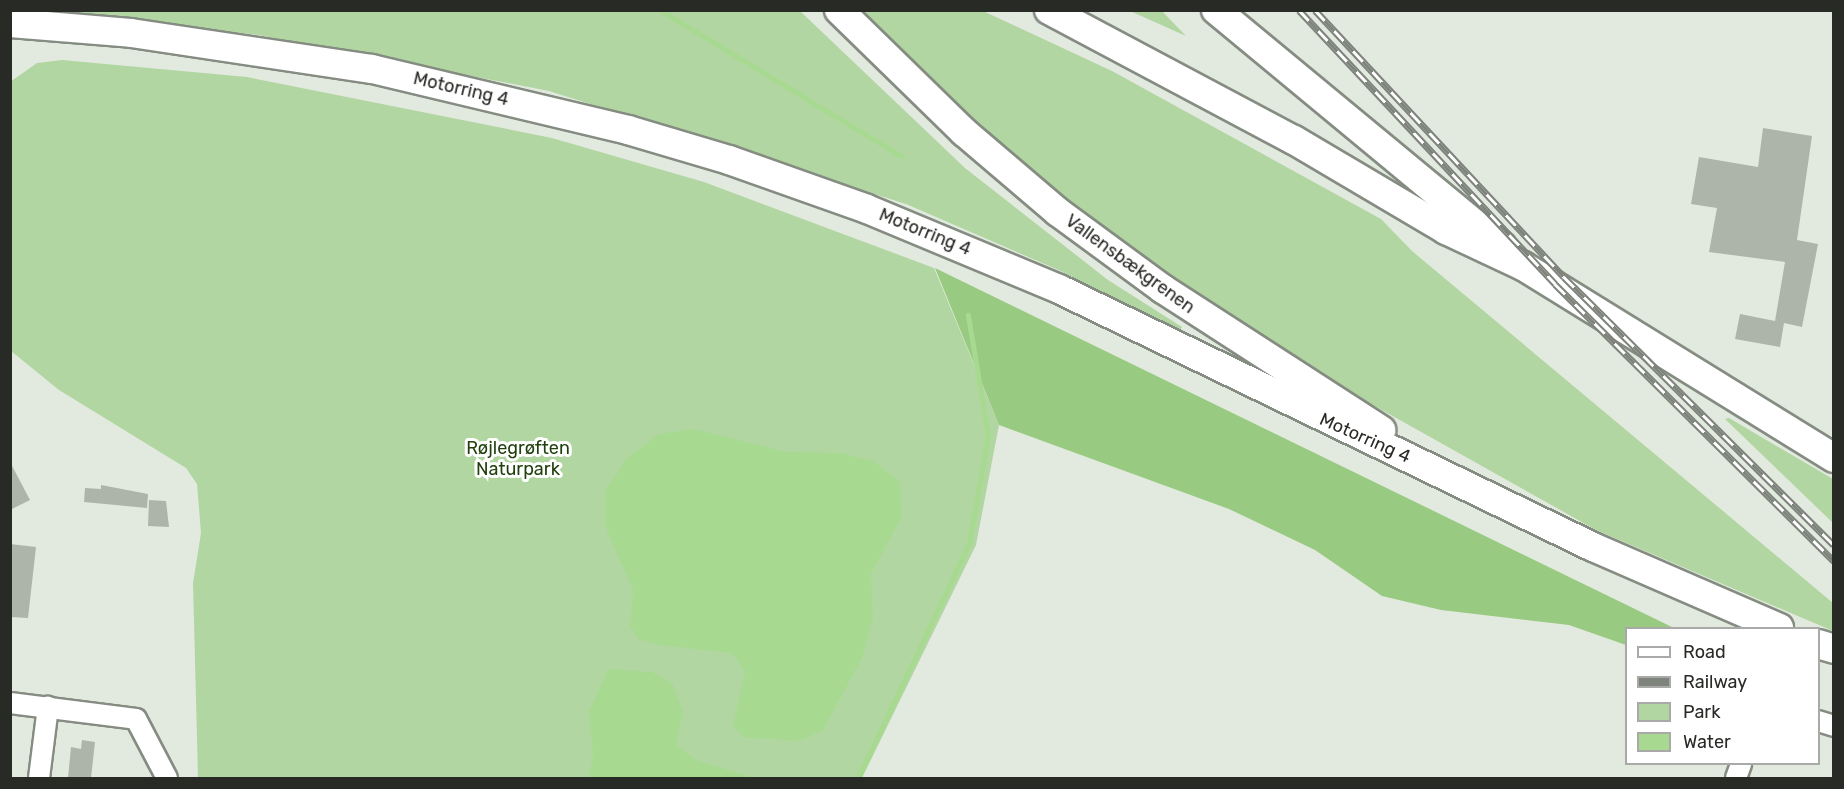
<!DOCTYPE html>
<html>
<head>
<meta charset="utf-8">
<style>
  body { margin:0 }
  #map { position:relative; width:1844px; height:789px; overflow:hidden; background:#e2eadf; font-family:Rubik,sans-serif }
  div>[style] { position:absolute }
  .green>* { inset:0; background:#b2d6a2 }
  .forest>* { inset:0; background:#98ca81 }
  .water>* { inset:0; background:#a7da90 }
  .stream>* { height:5px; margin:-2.5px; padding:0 2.5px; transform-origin:2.5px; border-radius:2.5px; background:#a7da90 }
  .building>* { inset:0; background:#adb4a9 }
  .roads { filter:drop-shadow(2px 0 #858c82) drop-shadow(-2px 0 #858c82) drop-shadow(0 2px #858c82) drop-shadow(0 -2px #858c82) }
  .minor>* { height:20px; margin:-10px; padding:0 10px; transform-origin:10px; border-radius:10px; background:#fff }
  .highway>* { height:28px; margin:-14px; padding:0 14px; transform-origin:14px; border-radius:14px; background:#fff }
  .rail>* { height:7px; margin-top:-3.5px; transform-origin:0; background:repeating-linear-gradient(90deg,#fff 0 14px,#7e837b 0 28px); box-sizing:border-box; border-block:2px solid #7e837b }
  span { translate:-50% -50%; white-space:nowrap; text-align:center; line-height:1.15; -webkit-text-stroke:6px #fff; paint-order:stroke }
  .street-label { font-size:18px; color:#272a25 }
  .park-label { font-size:18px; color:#20400d }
  .frame { position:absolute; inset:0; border:12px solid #272a25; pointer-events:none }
  .legend { position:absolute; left:1625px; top:627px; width:195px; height:138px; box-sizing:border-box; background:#fff; border:2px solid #a9aaa8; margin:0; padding:8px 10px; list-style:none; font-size:18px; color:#272a25 }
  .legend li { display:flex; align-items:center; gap:12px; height:30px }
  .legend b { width:30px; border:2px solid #a9aaa8 }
</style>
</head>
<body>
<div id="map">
  <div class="green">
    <div style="clip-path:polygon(54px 11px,800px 11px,965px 168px,1108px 280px,1182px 327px,1179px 332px,1063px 272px,906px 204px,549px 91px,258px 35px)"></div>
    <div style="clip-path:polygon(864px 11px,983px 11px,1112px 71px,1381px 219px,1412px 251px,1833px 603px,1833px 631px,1596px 530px,1232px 326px,967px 124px)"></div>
    <div style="clip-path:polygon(1130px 11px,1162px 11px,1186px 36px)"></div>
    <div style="clip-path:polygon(62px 60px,247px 77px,552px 138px,704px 182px,934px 268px,999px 425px,976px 545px,862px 778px,198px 778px,193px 583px,201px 533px,197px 484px,186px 468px,59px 390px,11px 351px,10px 82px,37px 63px)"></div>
    <div style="clip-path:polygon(1729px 418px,1833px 479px,1833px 523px,1725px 419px)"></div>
  </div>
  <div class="forest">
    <div style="clip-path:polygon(935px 268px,1674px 628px,1626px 628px,1626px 645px,1569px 625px,1441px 610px,1382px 596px,1315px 550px,1229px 509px,999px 425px)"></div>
  </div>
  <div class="water">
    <div style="clip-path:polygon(693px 429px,786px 452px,841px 453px,875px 462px,900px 482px,901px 518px,871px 574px,873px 618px,862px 658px,823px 730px,799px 741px,743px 737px,733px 725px,745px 672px,732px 653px,658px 645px,639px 639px,630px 627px,633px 590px,605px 526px,605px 491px,627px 458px,659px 434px)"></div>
    <div style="clip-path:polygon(608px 669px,652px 672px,672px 683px,683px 711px,676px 745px,696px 760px,754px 778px,588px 778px,593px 757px,589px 712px)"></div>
  </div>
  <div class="stream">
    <div style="left:660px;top:10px;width:282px;rotate:31.2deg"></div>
    <div style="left:858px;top:778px;width:260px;rotate:-64.7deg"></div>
    <div style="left:969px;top:543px;width:110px;rotate:-80deg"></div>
    <div style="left:988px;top:435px;width:122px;rotate:-99.5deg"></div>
  </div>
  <div class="building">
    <div style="clip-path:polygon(1763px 128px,1812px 136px,1797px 240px,1818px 244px,1802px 327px,1784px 323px,1780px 347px,1735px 339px,1740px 314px,1775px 321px,1785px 262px,1709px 252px,1717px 208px,1691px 204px,1699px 157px,1758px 167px)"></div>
    <div style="clip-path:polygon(10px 462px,30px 500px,10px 510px)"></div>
    <div style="clip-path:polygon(101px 485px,148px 494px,147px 508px,84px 502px,85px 488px,101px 489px)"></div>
    <div style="clip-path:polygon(149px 500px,166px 501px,169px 527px,148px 526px)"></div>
    <div style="clip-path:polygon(10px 544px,36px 547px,28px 618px,10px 617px)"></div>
    <div style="clip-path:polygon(82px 740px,95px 742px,91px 778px,68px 778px,71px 747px,81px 749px)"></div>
  </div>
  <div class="roads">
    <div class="minor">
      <div style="left:10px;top:703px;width:127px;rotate:7.2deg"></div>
      <div style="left:136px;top:719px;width:67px;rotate:62.3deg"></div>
      <div style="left:1818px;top:721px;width:17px;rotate:17deg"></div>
      <div style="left:39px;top:778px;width:72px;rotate:-82.8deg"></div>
      <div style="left:1736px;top:778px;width:15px;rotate:-70deg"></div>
    </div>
    <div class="highway">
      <div style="left:839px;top:10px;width:175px;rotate:44.3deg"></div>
      <div style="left:964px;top:132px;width:123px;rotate:40.4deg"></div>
      <div style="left:1058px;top:212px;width:130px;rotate:36.3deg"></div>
      <div style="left:1163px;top:289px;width:260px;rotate:32.9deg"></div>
      <div style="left:1049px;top:10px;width:277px;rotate:28deg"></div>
      <div style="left:1294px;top:140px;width:177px;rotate:30.6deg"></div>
      <div style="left:1446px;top:230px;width:85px;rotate:25.1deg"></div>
      <div style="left:1523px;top:266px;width:365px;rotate:31.7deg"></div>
      <div style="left:1216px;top:10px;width:371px;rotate:39.6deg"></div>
      <div style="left:10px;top:23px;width:121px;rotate:4.7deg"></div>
      <div style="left:131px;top:33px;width:244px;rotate:8.5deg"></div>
      <div style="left:372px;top:69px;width:263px;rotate:13.4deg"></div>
      <div style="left:628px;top:130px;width:105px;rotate:16.5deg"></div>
      <div style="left:729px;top:160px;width:146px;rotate:19.5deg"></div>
      <div style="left:867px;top:209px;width:208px;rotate:22.6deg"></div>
      <div style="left:1059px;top:289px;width:593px;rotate:25.79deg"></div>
      <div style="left:1593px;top:547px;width:203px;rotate:23.5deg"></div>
      <div style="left:1818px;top:644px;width:17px;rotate:17deg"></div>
    </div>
  </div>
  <div class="rail">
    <div style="left:1299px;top:10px;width:375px;rotate:46.9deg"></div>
    <div style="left:1555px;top:284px;width:393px;rotate:44.8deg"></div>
    <div style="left:1315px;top:10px;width:365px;rotate:47deg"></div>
    <div style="left:1564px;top:277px;width:380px;rotate:44.8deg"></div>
  </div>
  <div class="street-label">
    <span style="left:461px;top:89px;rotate:13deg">Motorring 4</span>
    <span style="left:925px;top:232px;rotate:22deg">Motorring 4</span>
    <span style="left:1130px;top:264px;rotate:36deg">Vallensbækgrenen</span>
    <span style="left:1365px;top:438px;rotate:24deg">Motorring 4</span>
  </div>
  <div class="park-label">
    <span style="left:518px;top:459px">Røjlegrøften<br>Naturpark</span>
  </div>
  <div class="frame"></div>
  <ul class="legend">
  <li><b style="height:8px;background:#fff"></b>Road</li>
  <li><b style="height:8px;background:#7e837b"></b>Railway</li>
  <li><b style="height:16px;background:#b2d6a2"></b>Park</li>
  <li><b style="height:16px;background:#a7da90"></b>Water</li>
  </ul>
</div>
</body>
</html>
